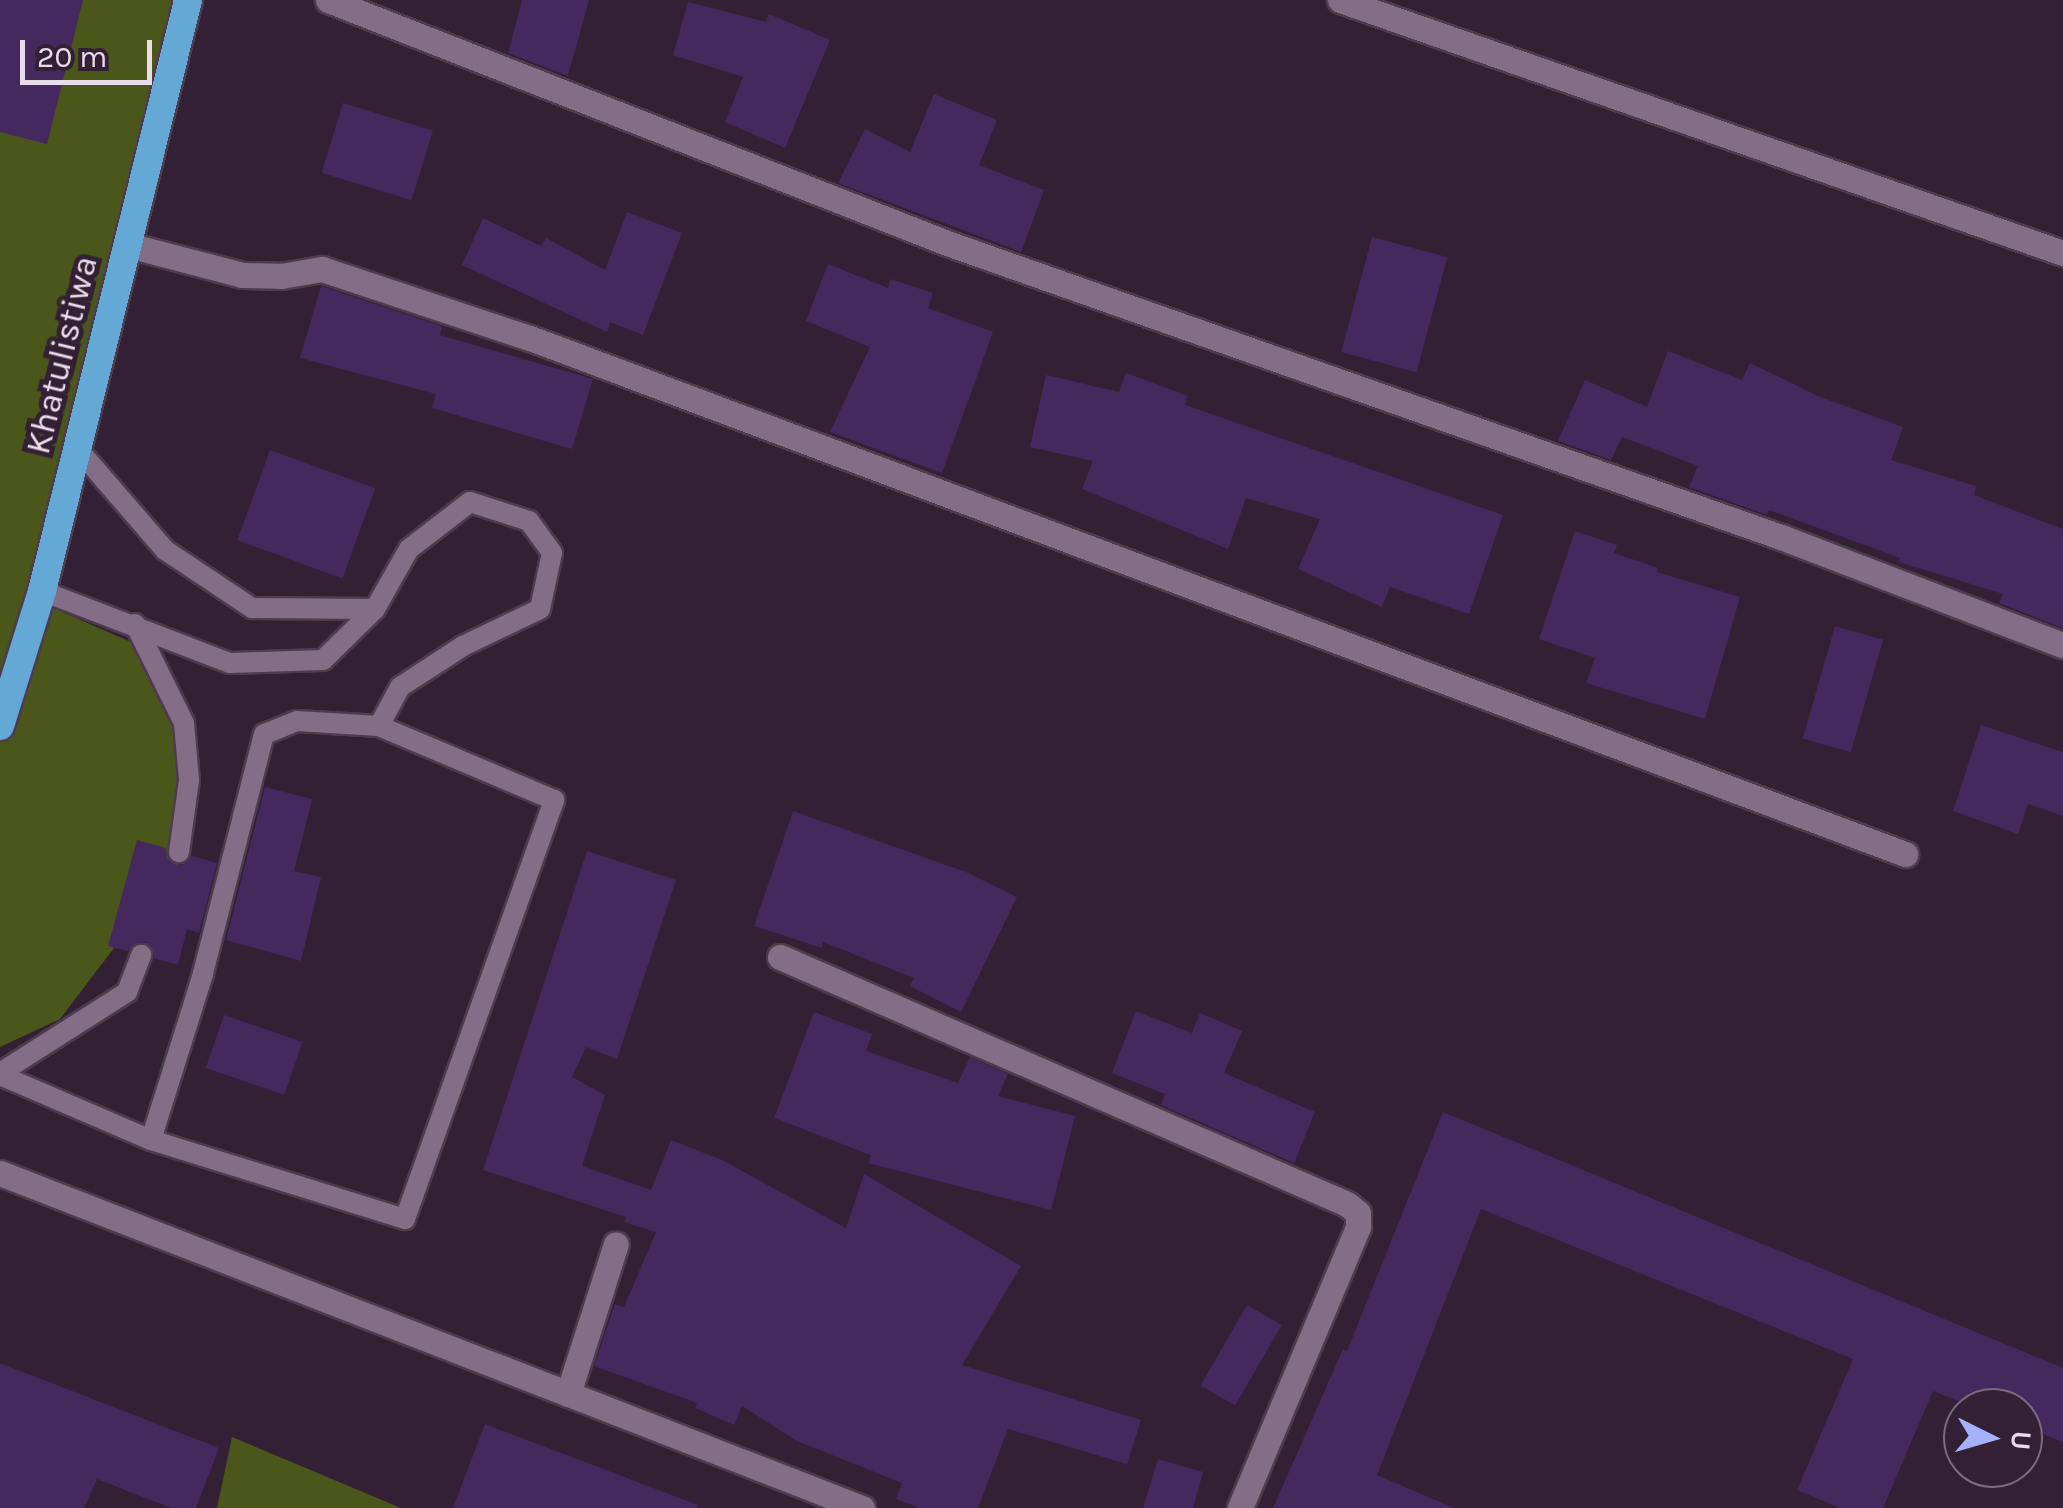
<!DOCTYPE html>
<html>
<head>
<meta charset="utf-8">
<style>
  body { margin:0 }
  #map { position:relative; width:2063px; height:1508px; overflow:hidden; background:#332035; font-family:Karla,sans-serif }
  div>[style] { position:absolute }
  .green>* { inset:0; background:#4a561a }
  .building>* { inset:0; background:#45285e; transform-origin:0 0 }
  .roads { filter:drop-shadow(2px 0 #4c3c4e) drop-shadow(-2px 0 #4c3c4e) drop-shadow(0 2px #4c3c4e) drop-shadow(0 -2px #4c3c4e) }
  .service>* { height:20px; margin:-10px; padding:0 10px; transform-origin:10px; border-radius:10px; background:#846d86 }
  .minor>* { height:25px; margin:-12.5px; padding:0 12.5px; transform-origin:12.5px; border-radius:12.5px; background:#846d86 }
  .trunk>* { height:28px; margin:-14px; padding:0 14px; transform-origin:14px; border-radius:14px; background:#64a8d5 }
  span { translate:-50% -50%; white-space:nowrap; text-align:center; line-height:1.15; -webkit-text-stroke:10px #332035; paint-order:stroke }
  .street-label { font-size:35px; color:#e9dcea }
  .north { position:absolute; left:1943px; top:1388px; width:100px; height:100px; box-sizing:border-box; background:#332035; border:2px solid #7c6b7d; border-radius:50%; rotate:95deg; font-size:28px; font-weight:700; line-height:40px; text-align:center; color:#e9dcea }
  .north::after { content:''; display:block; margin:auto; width:35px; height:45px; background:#a5b1fc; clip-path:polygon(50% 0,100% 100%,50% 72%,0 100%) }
  .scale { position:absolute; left:20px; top:40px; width:132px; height:45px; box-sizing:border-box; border:5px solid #e9dcea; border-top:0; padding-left:12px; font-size:30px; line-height:35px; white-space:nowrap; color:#e9dcea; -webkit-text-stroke:8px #332035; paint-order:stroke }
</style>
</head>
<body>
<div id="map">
  <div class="green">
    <div style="clip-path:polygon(0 0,201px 0,26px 596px,140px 646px,195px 738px,184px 856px,60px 1019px,0 1047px)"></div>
    <div style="clip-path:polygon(232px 1437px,401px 1508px,217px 1508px)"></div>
  </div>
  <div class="building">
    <div style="clip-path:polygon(0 0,83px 0,47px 144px,0 132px)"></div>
    <div style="clip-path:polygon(522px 0,589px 0,568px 76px,508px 53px)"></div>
    <div style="clip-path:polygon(688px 2px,766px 22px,769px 14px,830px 40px,785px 148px,725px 122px,743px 77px,673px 55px)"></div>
    <div style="clip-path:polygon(934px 94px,997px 120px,979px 165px,1044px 190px,1021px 252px,838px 183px,865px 129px,910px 152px)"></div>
    <div style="left:343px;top:103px;width:94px;height:73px;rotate:17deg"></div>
    <div style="clip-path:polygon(627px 212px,682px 233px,643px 335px,610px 322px,607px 332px,462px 265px,483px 218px,541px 246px,546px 238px,605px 270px)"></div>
    <div style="left:1372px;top:237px;width:78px;height:119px;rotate:15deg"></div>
    <div style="clip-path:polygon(828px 264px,888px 288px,890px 279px,933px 293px,928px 308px,993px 332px,942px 473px,830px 432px,870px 347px,806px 321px)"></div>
    <div style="clip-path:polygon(321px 286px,442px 326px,440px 335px,593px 379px,572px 449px,432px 408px,436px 394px,300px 358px)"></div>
    <div style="clip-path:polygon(1668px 351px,1742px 380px,1750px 363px,1818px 396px,1903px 427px,1891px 460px,1976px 486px,1974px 495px,2063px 529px,2063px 628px,1999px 603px,2003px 594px,1899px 562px,1900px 558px,1769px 510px,1767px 515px,1689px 487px,1698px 466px,1622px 437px,1611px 460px,1558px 441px,1585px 380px,1647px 407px)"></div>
    <div style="clip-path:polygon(1126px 373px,1188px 396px,1185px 405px,1503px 515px,1469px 614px,1390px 587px,1382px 607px,1298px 569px,1320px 519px,1246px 498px,1228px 549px,1082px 489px,1093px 461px,1030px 447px,1046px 375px,1119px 392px)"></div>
    <div style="left:270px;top:450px;width:112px;height:96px;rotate:20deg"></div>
    <div style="clip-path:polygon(1575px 531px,1617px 545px,1614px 553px,1658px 568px,1657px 572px,1740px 597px,1705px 719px,1586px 683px,1595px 658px,1539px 639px)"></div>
    <div style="left:1835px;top:626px;width:50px;height:117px;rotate:16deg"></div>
    <div style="clip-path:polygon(1981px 725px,2063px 752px,2063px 816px,2028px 804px,2018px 834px,1953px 811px)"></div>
    <div style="clip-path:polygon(265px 787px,312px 799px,294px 871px,321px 877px,301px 961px,226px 940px)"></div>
    <div style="clip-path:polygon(793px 811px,966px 872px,1017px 897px,961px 1012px,910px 986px,914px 978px,823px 942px,822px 948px,754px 926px)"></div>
    <div style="clip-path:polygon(137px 840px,166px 848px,167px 858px,176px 865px,185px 864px,192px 856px,217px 863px,199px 933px,187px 929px,178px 965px,154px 958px,152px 947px,145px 942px,133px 944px,128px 951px,108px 946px)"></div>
    <div style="clip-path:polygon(587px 851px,676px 880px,617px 1059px,586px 1047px,572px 1077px,605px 1095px,582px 1166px,651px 1190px,671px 1140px,722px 1160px,846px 1228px,864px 1174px,1021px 1266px,962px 1365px,1141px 1420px,1127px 1464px,1008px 1429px,978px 1508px,920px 1508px,896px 1499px,902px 1483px,797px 1441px,742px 1406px,734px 1425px,695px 1408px,697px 1403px,594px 1366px,615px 1304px,624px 1307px,656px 1232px,624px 1222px,626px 1217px,483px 1170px)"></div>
    <div style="clip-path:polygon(1136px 1011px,1192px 1033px,1200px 1013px,1242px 1031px,1224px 1073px,1315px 1112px,1294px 1163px,1161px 1105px,1165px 1094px,1112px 1073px)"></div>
    <div style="clip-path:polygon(814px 1012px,872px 1034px,866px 1051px,958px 1083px,970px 1057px,1008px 1074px,998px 1096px,1075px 1116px,1051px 1210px,868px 1163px,871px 1155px,774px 1118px)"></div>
    <div style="left:224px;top:1015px;width:83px;height:56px;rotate:19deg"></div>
    <div style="clip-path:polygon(1443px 1112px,2063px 1368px,2063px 1442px,2023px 1426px,2023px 1408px,1976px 1408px,1933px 1391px,1883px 1508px,1840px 1508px,1797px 1490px,1853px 1359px,1481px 1209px,1377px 1475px,1454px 1508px,1273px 1508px,1343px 1349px,1347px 1351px)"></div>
    <div style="left:1247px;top:1305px;width:40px;height:93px;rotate:30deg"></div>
    <div style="clip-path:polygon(0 1363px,219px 1448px,196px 1508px,171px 1508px,97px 1479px,84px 1508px,0 1508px)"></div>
    <div style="clip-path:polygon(485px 1424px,698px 1505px,697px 1508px,453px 1508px)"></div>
    <div style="clip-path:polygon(1158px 1459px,1203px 1472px,1193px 1508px,1143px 1508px)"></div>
  </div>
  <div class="roads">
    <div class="service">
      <div style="left:77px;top:448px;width:135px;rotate:49.2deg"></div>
      <div style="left:165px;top:550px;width:105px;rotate:33.7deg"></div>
      <div style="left:252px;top:608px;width:123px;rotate:0.5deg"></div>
      <div style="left:375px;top:609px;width:69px;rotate:-60.5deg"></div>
      <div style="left:409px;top:549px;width:77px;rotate:-37.6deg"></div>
      <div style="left:470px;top:502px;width:62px;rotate:17.9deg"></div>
      <div style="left:529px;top:521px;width:39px;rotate:54deg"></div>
      <div style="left:552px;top:553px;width:57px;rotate:102.1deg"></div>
      <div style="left:540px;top:609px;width:85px;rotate:154.3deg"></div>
      <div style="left:463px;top:646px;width:75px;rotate:146.9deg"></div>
      <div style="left:400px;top:687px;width:44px;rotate:118.3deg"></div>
      <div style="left:379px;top:726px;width:82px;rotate:-176.5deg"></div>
      <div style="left:297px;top:721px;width:35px;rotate:158deg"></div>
      <div style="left:264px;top:734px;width:248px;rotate:104.3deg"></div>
      <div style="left:203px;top:974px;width:174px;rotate:107.4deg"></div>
      <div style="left:42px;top:591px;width:201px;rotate:21deg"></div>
      <div style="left:230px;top:663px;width:93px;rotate:-1.8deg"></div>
      <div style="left:323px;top:660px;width:73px;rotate:-44.4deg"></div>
      <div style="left:135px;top:624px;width:110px;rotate:63.7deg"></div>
      <div style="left:184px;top:723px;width:57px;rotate:85deg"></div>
      <div style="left:189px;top:780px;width:73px;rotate:97.9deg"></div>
      <div style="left:0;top:1073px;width:151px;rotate:-32.5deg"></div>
      <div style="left:127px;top:992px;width:40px;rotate:-69deg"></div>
      <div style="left:0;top:1075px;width:164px;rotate:23.3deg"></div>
      <div style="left:151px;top:1140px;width:266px;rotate:17.3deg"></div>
      <div style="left:405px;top:1219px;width:445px;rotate:-70.4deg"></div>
      <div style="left:554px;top:800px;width:190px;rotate:-157.1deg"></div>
    </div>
    <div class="minor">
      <div style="left:328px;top:0;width:665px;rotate:21.43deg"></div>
      <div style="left:947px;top:243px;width:884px;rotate:19.42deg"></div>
      <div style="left:1781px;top:537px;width:302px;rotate:21deg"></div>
      <div style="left:1340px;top:0;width:766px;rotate:19.29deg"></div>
      <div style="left:128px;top:245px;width:118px;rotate:14.7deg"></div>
      <div style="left:242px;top:275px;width:39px;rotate:1deg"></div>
      <div style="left:281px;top:276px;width:42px;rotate:-9.7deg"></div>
      <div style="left:322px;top:269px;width:219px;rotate:18.4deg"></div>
      <div style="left:530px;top:338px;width:1469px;rotate:20.57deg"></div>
      <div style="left:780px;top:957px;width:618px;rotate:23.54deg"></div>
      <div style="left:1347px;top:1204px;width:14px;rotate:39deg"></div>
      <div style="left:1358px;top:1213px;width:14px;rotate:90deg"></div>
      <div style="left:1358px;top:1227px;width:305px;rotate:112.8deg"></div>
      <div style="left:0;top:1173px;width:925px;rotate:21.24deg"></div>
      <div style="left:568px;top:1394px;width:157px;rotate:-72.3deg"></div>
    </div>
    <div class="trunk">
      <div style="left:0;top:726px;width:141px;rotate:-72.7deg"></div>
      <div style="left:42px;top:591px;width:609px;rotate:-76.12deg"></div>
    </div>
  </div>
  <div class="street-label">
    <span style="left:62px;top:355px;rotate:-76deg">Khatulistiwa</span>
  </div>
  <div class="north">U</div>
  <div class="scale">20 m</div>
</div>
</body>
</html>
